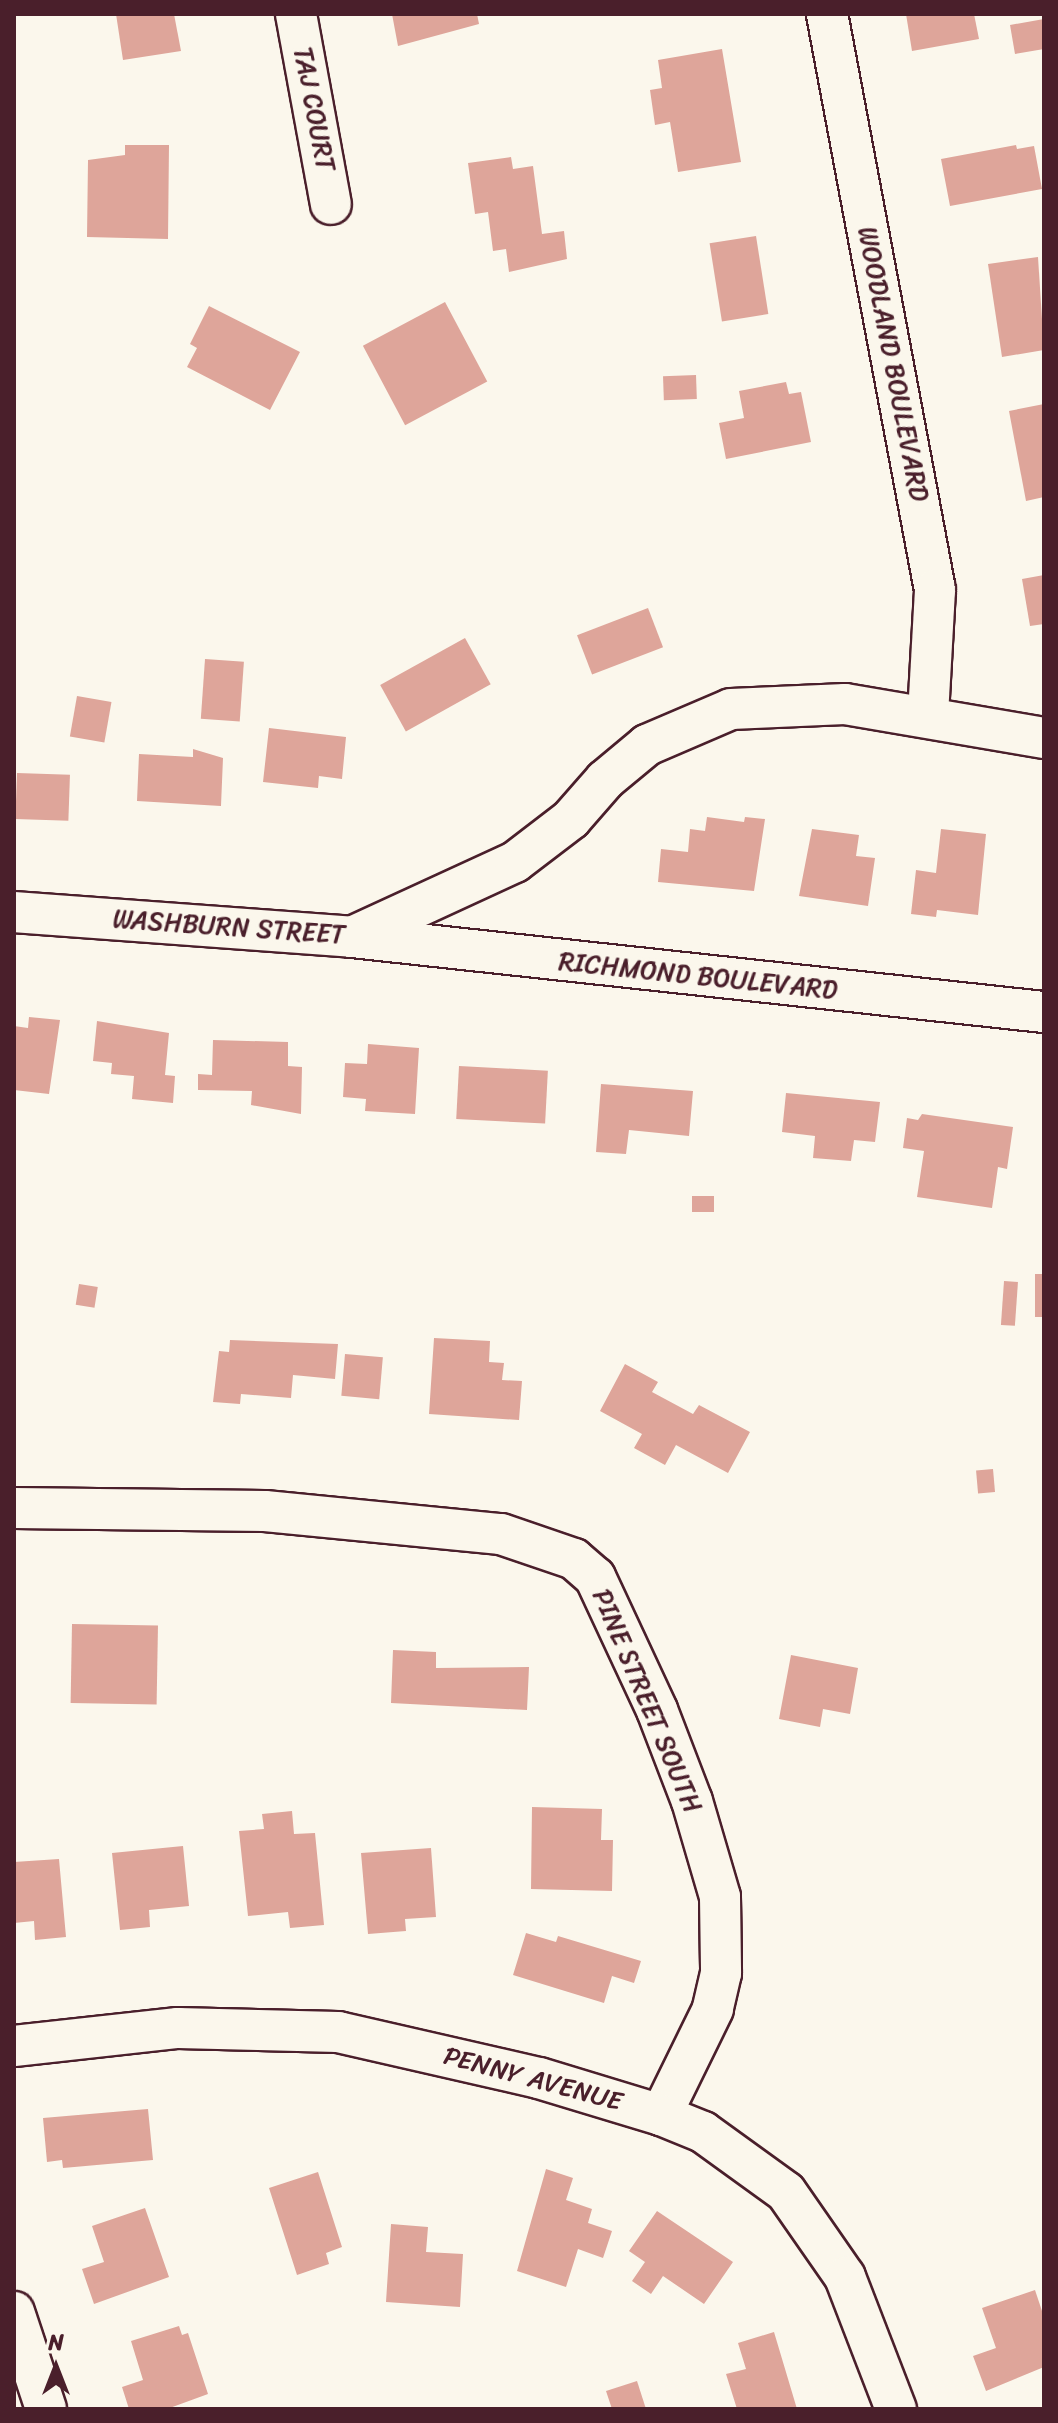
<!DOCTYPE html>
<html>
<head>
<meta charset="utf-8">
<style>
  body { margin:0 }
  #map { position:relative; width:1058px; height:2423px; overflow:hidden; background:#fbf7ec; font-family:Sriracha,sans-serif }
  div>[style] { position:absolute }
  .building>* { inset:0; background:#dea59a; transform-origin:0 0 }
  .roads { filter:drop-shadow(2px 0 #4a1f2b) drop-shadow(-2px 0 #4a1f2b) drop-shadow(0 2px #4a1f2b) drop-shadow(0 -2px #4a1f2b) }
  .minor>* { height:40px; margin:-20px; padding:0 20px; transform-origin:20px; border-radius:20px; background:#fbf7ec }
  span { translate:-50% -50%; white-space:nowrap; text-align:center; line-height:1.15; -webkit-text-stroke:6px #fbf7ec; paint-order:stroke }
  .street-label { font-size:26px; color:#4a1f2b }
  .frame { position:absolute; inset:0; border:16px solid #4a1f2b; pointer-events:none }
  .north { position:absolute; left:16px; top:2327px; width:80px; height:80px; -webkit-text-stroke:6px #fbf7ec; paint-order:stroke; rotate:0deg; font-size:22px; font-weight:700; line-height:32px; text-align:center; color:#4a1f2b }
  .north::after { content:''; display:block; margin:auto; width:28px; height:36px; background:#4a1f2b; clip-path:polygon(50% 0,100% 100%,50% 72%,0 100%) }
</style>
</head>
<body>
<div id="map">
  <div class="building">
    <div style="clip-path:polygon(116px 14px,174px 14px,181px 51px,123px 60px)"></div>
    <div style="clip-path:polygon(392px 14px,477px 14px,479px 24px,398px 46px)"></div>
    <div style="clip-path:polygon(906px 14px,974px 14px,979px 39px,912px 51px)"></div>
    <div style="clip-path:polygon(1044px 19px,1044px 49px,1015px 54px,1010px 25px)"></div>
    <div style="clip-path:polygon(722px 49px,741px 162px,678px 172px,670px 122px,655px 125px,650px 90px,662px 88px,658px 60px)"></div>
    <div style="clip-path:polygon(125px 145px,169px 145px,168px 239px,87px 237px,88px 160px,125px 155px)"></div>
    <div style="clip-path:polygon(1016px 145px,1017px 149px,1034px 146px,1042px 189px,950px 206px,941px 159px)"></div>
    <div style="clip-path:polygon(511px 157px,513px 169px,533px 166px,542px 234px,564px 231px,567px 259px,509px 272px,506px 249px,493px 251px,488px 212px,475px 214px,468px 163px)"></div>
    <div style="left:756px;top:236px;width:79px;height:47px;rotate:81deg"></div>
    <div style="clip-path:polygon(1038px 257px,1044px 350px,1002px 357px,988px 264px)"></div>
    <div style="left:445px;top:302px;width:90px;height:93px;rotate:62deg"></div>
    <div style="clip-path:polygon(209px 306px,300px 352px,270px 410px,187px 367px,197px 348px,190px 344px)"></div>
    <div style="left:696px;top:375px;width:24px;height:33px;rotate:88deg"></div>
    <div style="clip-path:polygon(786px 382px,789px 394px,801px 392px,811px 442px,726px 459px,719px 423px,744px 418px,739px 391px)"></div>
    <div style="clip-path:polygon(1044px 404px,1044px 497px,1026px 501px,1009px 411px)"></div>
    <div style="clip-path:polygon(1044px 575px,1044px 624px,1030px 626px,1022px 579px)"></div>
    <div style="left:648px;top:608px;width:42px;height:76px;rotate:69deg"></div>
    <div style="left:465px;top:638px;width:53px;height:97px;rotate:61deg"></div>
    <div style="left:205px;top:659px;width:39px;height:60px;rotate:4deg"></div>
    <div style="left:77px;top:696px;width:35px;height:41px;rotate:10deg"></div>
    <div style="clip-path:polygon(269px 728px,346px 737px,342px 779px,319px 776px,318px 788px,263px 782px)"></div>
    <div style="clip-path:polygon(193px 749px,223px 758px,221px 806px,137px 801px,139px 754px,193px 757px)"></div>
    <div style="left:17px;top:773px;width:53px;height:46px;rotate:2deg"></div>
    <div style="clip-path:polygon(707px 817px,744px 822px,745px 817px,765px 819px,754px 891px,658px 882px,661px 849px,688px 852px,690px 829px,705px 831px)"></div>
    <div style="clip-path:polygon(812px 829px,859px 835px,856px 856px,875px 858px,868px 906px,799px 896px)"></div>
    <div style="clip-path:polygon(941px 829px,986px 834px,978px 915px,937px 910px,936px 917px,911px 914px,916px 870px,936px 873px)"></div>
    <div style="clip-path:polygon(29px 1017px,60px 1020px,49px 1094px,14px 1090px,14px 1026px,28px 1028px)"></div>
    <div style="clip-path:polygon(97px 1021px,169px 1033px,165px 1075px,175px 1076px,173px 1103px,132px 1099px,134px 1076px,111px 1074px,112px 1063px,93px 1061px)"></div>
    <div style="clip-path:polygon(213px 1040px,288px 1042px,288px 1066px,302px 1067px,301px 1114px,251px 1105px,252px 1091px,198px 1090px,198px 1074px,212px 1075px)"></div>
    <div style="clip-path:polygon(368px 1044px,419px 1048px,415px 1114px,365px 1111px,366px 1099px,343px 1097px,345px 1063px,367px 1064px)"></div>
    <div style="left:459px;top:1066px;width:89px;height:53px;rotate:3deg"></div>
    <div style="clip-path:polygon(601px 1084px,693px 1091px,689px 1136px,629px 1130px,626px 1154px,596px 1152px)"></div>
    <div style="clip-path:polygon(786px 1093px,880px 1102px,875px 1142px,854px 1140px,851px 1161px,813px 1158px,815px 1136px,782px 1132px)"></div>
    <div style="clip-path:polygon(922px 1114px,1013px 1127px,1007px 1169px,998px 1167px,992px 1208px,917px 1197px,924px 1151px,903px 1148px,907px 1118px,918px 1120px)"></div>
    <div style="left:692px;top:1196px;width:22px;height:16px"></div>
    <div style="left:1035px;top:1274px;width:9px;height:43px"></div>
    <div style="left:1004px;top:1281px;width:14px;height:44px;rotate:4deg"></div>
    <div style="left:79px;top:1284px;width:19px;height:21px;rotate:9deg"></div>
    <div style="clip-path:polygon(434px 1338px,490px 1341px,489px 1362px,504px 1363px,502px 1380px,522px 1381px,519px 1420px,429px 1414px)"></div>
    <div style="clip-path:polygon(230px 1340px,338px 1344px,335px 1379px,293px 1375px,291px 1398px,241px 1394px,240px 1404px,213px 1402px,219px 1351px,229px 1352px)"></div>
    <div style="left:345px;top:1354px;width:38px;height:42px;rotate:5deg"></div>
    <div style="clip-path:polygon(625px 1364px,658px 1382px,652px 1392px,693px 1414px,699px 1405px,750px 1432px,728px 1473px,676px 1445px,665px 1465px,634px 1448px,642px 1434px,600px 1411px)"></div>
    <div style="left:993px;top:1469px;width:23px;height:17px;rotate:85deg"></div>
    <div style="left:72px;top:1624px;width:86px;height:79px;rotate:1deg"></div>
    <div style="clip-path:polygon(393px 1650px,436px 1652px,436px 1668px,529px 1667px,527px 1710px,391px 1703px)"></div>
    <div style="clip-path:polygon(791px 1655px,858px 1668px,850px 1714px,823px 1709px,820px 1727px,779px 1719px)"></div>
    <div style="clip-path:polygon(532px 1807px,602px 1809px,601px 1840px,613px 1840px,612px 1891px,531px 1889px)"></div>
    <div style="clip-path:polygon(292px 1811px,294px 1834px,315px 1833px,324px 1925px,290px 1928px,288px 1912px,248px 1916px,239px 1831px,264px 1829px,262px 1814px)"></div>
    <div style="clip-path:polygon(183px 1846px,189px 1906px,149px 1910px,150px 1927px,120px 1930px,112px 1853px)"></div>
    <div style="clip-path:polygon(431px 1848px,436px 1917px,405px 1919px,406px 1931px,368px 1934px,361px 1853px)"></div>
    <div style="clip-path:polygon(59px 1859px,66px 1937px,35px 1940px,34px 1921px,14px 1923px,14px 1862px)"></div>
    <div style="clip-path:polygon(526px 1933px,556px 1942px,558px 1936px,641px 1961px,634px 1983px,612px 1976px,604px 2003px,513px 1975px)"></div>
    <div style="clip-path:polygon(148px 2109px,153px 2160px,63px 2168px,62px 2160px,47px 2162px,43px 2118px)"></div>
    <div style="clip-path:polygon(546px 2169px,573px 2178px,566px 2200px,592px 2209px,588px 2223px,612px 2231px,603px 2258px,578px 2249px,566px 2287px,517px 2271px)"></div>
    <div style="clip-path:polygon(318px 2172px,342px 2247px,326px 2253px,329px 2264px,297px 2275px,269px 2188px)"></div>
    <div style="clip-path:polygon(145px 2208px,169px 2277px,94px 2304px,82px 2269px,104px 2262px,92px 2226px)"></div>
    <div style="clip-path:polygon(657px 2211px,733px 2262px,704px 2304px,663px 2276px,651px 2294px,632px 2281px,645px 2262px,629px 2251px)"></div>
    <div style="clip-path:polygon(391px 2224px,428px 2227px,426px 2252px,463px 2254px,460px 2307px,386px 2302px)"></div>
    <div style="clip-path:polygon(1035px 2290px,1044px 2317px,1044px 2367px,986px 2391px,973px 2356px,996px 2348px,982px 2308px)"></div>
    <div style="clip-path:polygon(179px 2326px,182px 2335px,188px 2333px,208px 2394px,167px 2409px,129px 2409px,122px 2387px,143px 2380px,131px 2341px)"></div>
    <div style="clip-path:polygon(774px 2332px,797px 2409px,737px 2409px,726px 2374px,746px 2369px,738px 2343px)"></div>
    <div style="clip-path:polygon(637px 2381px,646px 2409px,612px 2409px,606px 2391px)"></div>
  </div>
  <div class="roads">
    <div class="minor">
      <div style="left:296px;top:14px;width:193px;rotate:79.6deg"></div>
      <div style="left:827px;top:14px;width:586px;rotate:79.38deg"></div>
      <div style="left:935px;top:590px;width:126px;rotate:93.2deg"></div>
      <div style="left:14px;top:912px;width:339px;rotate:4.2deg"></div>
      <div style="left:352px;top:937px;width:179px;rotate:-24.7deg"></div>
      <div style="left:515px;top:862px;width:71px;rotate:-37.5deg"></div>
      <div style="left:571px;top:819px;width:52px;rotate:-48.9deg"></div>
      <div style="left:605px;top:780px;width:55px;rotate:-39.8deg"></div>
      <div style="left:647px;top:745px;width:91px;rotate:-23.2deg"></div>
      <div style="left:731px;top:709px;width:114px;rotate:-2.5deg"></div>
      <div style="left:845px;top:704px;width:202px;rotate:9.7deg"></div>
      <div style="left:352px;top:937px;width:696px;rotate:6.19deg"></div>
      <div style="left:14px;top:1508px;width:251px;rotate:0.7deg"></div>
      <div style="left:265px;top:1511px;width:237px;rotate:5.6deg"></div>
      <div style="left:501px;top:1534px;width:77px;rotate:18.9deg"></div>
      <div style="left:574px;top:1559px;width:28px;rotate:41deg"></div>
      <div style="left:595px;top:1577px;width:147px;rotate:65deg"></div>
      <div style="left:657px;top:1710px;width:97px;rotate:69deg"></div>
      <div style="left:692px;top:1801px;width:100px;rotate:73.7deg"></div>
      <div style="left:720px;top:1897px;width:76px;rotate:89.2deg"></div>
      <div style="left:721px;top:1973px;width:37px;rotate:103deg"></div>
      <div style="left:713px;top:2009px;width:118px;rotate:116.1deg"></div>
      <div style="left:14px;top:2046px;width:165px;rotate:-6.3deg"></div>
      <div style="left:178px;top:2028px;width:160px;rotate:1.4deg"></div>
      <div style="left:338px;top:2032px;width:206px;rotate:12.9deg"></div>
      <div style="left:539px;top:2078px;width:127px;rotate:16.9deg"></div>
      <div style="left:661px;top:2115px;width:45px;rotate:22deg"></div>
      <div style="left:703px;top:2132px;width:102px;rotate:35.9deg"></div>
      <div style="left:786px;top:2192px;width:103px;rotate:55.2deg"></div>
      <div style="left:845px;top:2277px;width:142px;rotate:68.9deg"></div>
      <div style="left:14px;top:2312px;width:102px;rotate:71.7deg"></div>
    </div>
  </div>
  <div class="street-label">
    <span style="left:314px;top:109px;rotate:79deg">TAJ COURT</span>
    <span style="left:893px;top:364px;rotate:79deg">WOODLAND BOULEVARD</span>
    <span style="left:229px;top:927px;rotate:4deg">WASHBURN STREET</span>
    <span style="left:698px;top:976px;rotate:6deg">RICHMOND BOULEVARD</span>
    <span style="left:647px;top:1701px;rotate:67deg">PINE STREET SOUTH</span>
    <span style="left:533px;top:2079px;rotate:15deg">PENNY AVENUE</span>
  </div>
  <div class="frame"></div>
  <div class="north">N</div>
</div>
</body>
</html>
